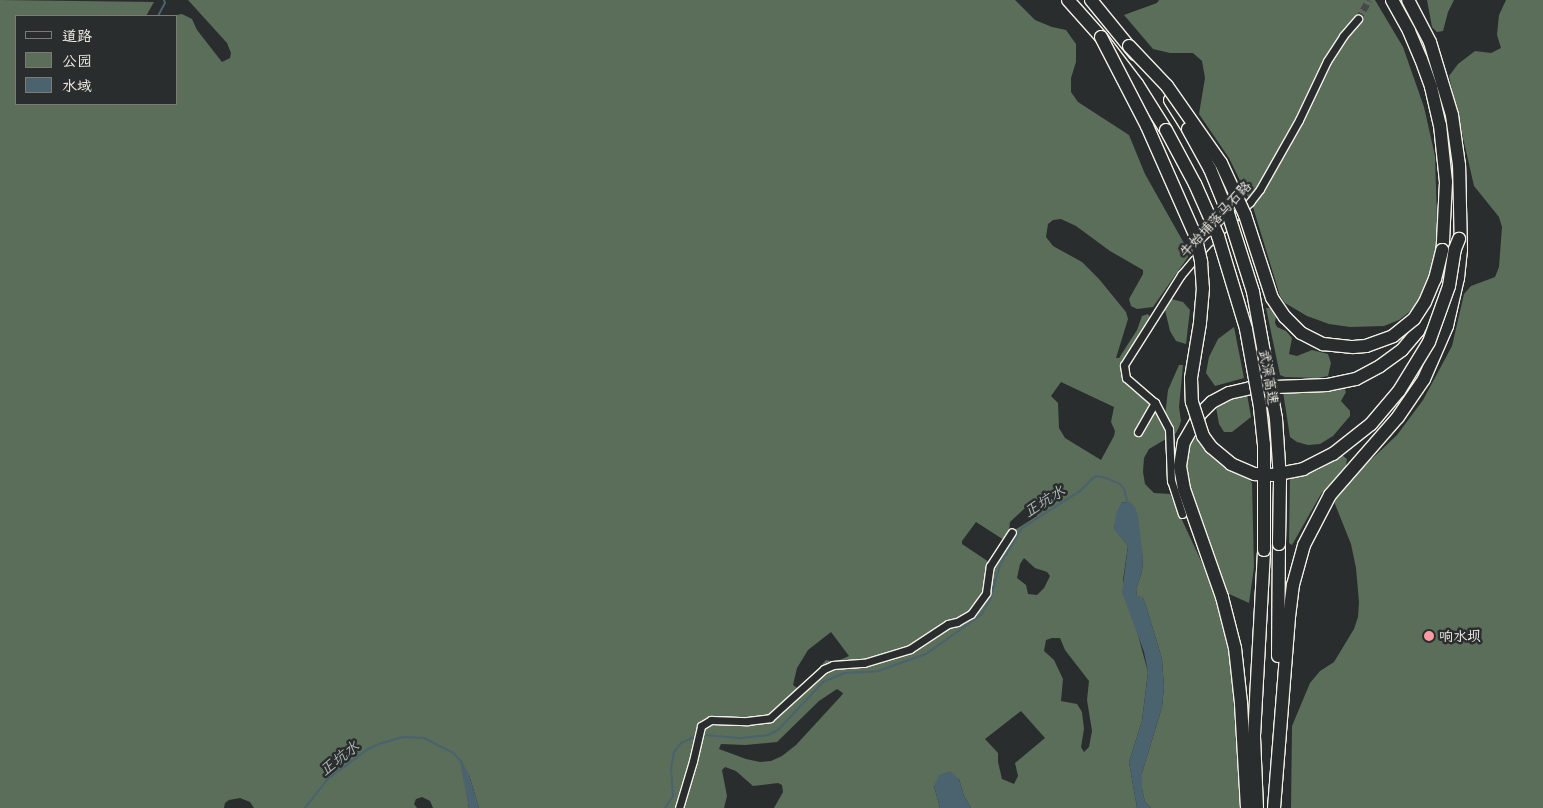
<!DOCTYPE html>
<html>
<head>
<meta charset="utf-8">
<style>
  body { margin:0 }
  #map { position:relative; width:1543px; height:808px; overflow:hidden; background:#2a2d2e; font-family:Mali,"LXGW WenKai TC",sans-serif }
  div>[style] { position:absolute }
  .green>* { inset:0; background:#5a6e59 }
  .water>* { inset:0; background:#4b626f }
  .stream>* { height:2px; margin:-1px; padding:0 1px; transform-origin:1px; border-radius:1px; background:#4b626f }
  .minor-tunnel>* { height:7px; margin-top:-3.5px; transform-origin:0; background:repeating-linear-gradient(90deg,#484a4a 0 7px,transparent 0 10.5px) }
  .roads { filter:drop-shadow(1px 0 #f4f1e8) drop-shadow(-1px 0 #f4f1e8) drop-shadow(0 1px #f4f1e8) drop-shadow(0 -1px #f4f1e8) }
  .minor>* { height:7px; margin:-3.5px; padding:0 3.5px; transform-origin:3.5px; border-radius:3.5px; background:#2a2d2e }
  .motorway>* { height:12px; margin:-6px; padding:0 6px; transform-origin:6px; border-radius:6px; background:#2a2d2e }
  .bridges { filter:drop-shadow(1px 0 #f4f1e8) drop-shadow(-1px 0 #f4f1e8) drop-shadow(0 1px #f4f1e8) drop-shadow(0 -1px #f4f1e8) }
  .motorway-bridge>* { height:12px; margin:-6px; padding:0 6px; transform-origin:6px; border-radius:6px; background:#2a2d2e }
  .dots>* { width:14px; height:14px; translate:-50% -50%; box-sizing:border-box; border:2px solid #2a2d2e; border-radius:50% }
  span { translate:-50% -50%; white-space:nowrap; text-align:center; line-height:1.15; -webkit-text-stroke:5px #2a2d2e; paint-order:stroke }
  .street-label { font-size:14px; color:#f4f1e8 }
  .poi-label { font-size:14px; color:#f4f1e8 }
  .left { translate:0 -50%; text-align:left }
  .water-label { font-size:15px; color:#b0b8b8; font-style:italic }
  .legend { position:absolute; left:15px; top:15px; width:162px; height:90px; box-sizing:border-box; background:#2a2d2e; border:1px solid #7b7b78; margin:0; padding:6px 9px; list-style:none; font-size:15px; color:#f4f1e8 }
  .legend li { display:flex; align-items:center; gap:10px; height:25px }
  .legend b { width:25px; border:1px solid #7b7b78 }
</style>
</head>
<body>
<div id="map">
  <div class="green">
    <div style="clip-path:polygon(evenodd,0 0,154px 2px,146px 16px,16px 16px,16px 104px,176px 104px,176px 16px,171px 16px,182px 14px,192px 19px,197px 30px,222px 62px,230px 58px,231px 53px,227px 43px,188px 0,1015px 0,1035px 20px,1052px 27px,1066px 30px,1076px 44px,1076px 62px,1071px 78px,1071px 92px,1078px 102px,1129px 135px,1145px 174px,1185px 245px,1188px 257px,1153px 307px,1137px 309px,1131px 306px,1129px 299px,1143px 274px,1143px 270px,1110px 251px,1076px 226px,1061px 219px,1053px 220px,1048px 224px,1046px 237px,1053px 246px,1082px 262px,1099px 279px,1126px 312px,1128px 319px,1116px 358px,1119px 358px,1137px 330px,1142px 316px,1148px 314px,1150px 317px,1143px 342px,1121px 370px,1125px 380px,1137px 390px,1156px 412px,1165px 416px,1168px 390px,1179px 365px,1183px 365px,1179px 407px,1181px 421px,1179px 427px,1176px 433px,1149px 449px,1144px 458px,1143px 472px,1145px 484px,1154px 493px,1170px 494px,1208px 576px,1223px 618px,1230px 644px,1240px 808px,1151px 808px,1145px 802px,1142px 789px,1142px 773px,1162px 707px,1164px 687px,1162px 659px,1146px 606px,1143px 598px,1137px 596px,1136px 589px,1142px 571px,1143px 558px,1131px 503px,1122px 502px,1114px 528px,1128px 546px,1123px 580px,1148px 672px,1142px 721px,1129px 762px,1137px 808px,971px 808px,964px 796px,959px 779px,934px 786px,940px 808px,774px 808px,783px 792px,782px 785px,778px 783px,753px 786px,736px 771px,725px 767px,722px 770px,727px 796px,724px 808px,479px 808px,469px 775px,464px 777px,469px 808px,433px 808px,430px 801px,422px 797px,416px 799px,414px 804px,417px 808px,254px 808px,250px 802px,240px 798px,229px 800px,225px 803px,224px 808px,0 808px,0 0,1061px 382px,1114px 407px,1111px 422px,1115px 431px,1114px 436px,1101px 460px,1065px 438px,1059px 428px,1058px 403px,1051px 396px,1061px 382px,0 0,1025px 508px,1036px 513px,1037px 516px,1013px 531px,1009px 531px,1010px 522px,1025px 508px,0 0,976px 522px,1004px 540px,989px 562px,962px 544px,962px 541px,976px 522px,0 0,1024px 558px,1035px 568px,1047px 572px,1050px 576px,1044px 588px,1037px 595px,1028px 594px,1026px 585px,1017px 578px,1020px 564px,1024px 558px,0 0,831px 632px,849px 656px,835px 662px,826px 660px,800px 690px,793px 685px,797px 668px,808px 650px,831px 632px,0 0,1052px 638px,1060px 638px,1065px 650px,1089px 681px,1087px 700px,1092px 731px,1089px 747px,1084px 752px,1081px 747px,1084px 729px,1082px 712px,1077px 704px,1061px 701px,1063px 679px,1054px 660px,1044px 651px,1046px 640px,1052px 638px,0 0,837px 689px,843px 693px,842px 695px,796px 745px,782px 756px,771px 761px,760px 762px,746px 759px,719px 749px,721px 744px,745px 745px,777px 742px,819px 701px,837px 689px,0 0,1021px 711px,1045px 738px,1015px 763px,1018px 776px,1014px 784px,1002px 779px,998px 762px,998px 753px,985px 739px,1021px 711px)"></div>
    <div style="clip-path:polygon(1159px 0,1375px 0,1403px 47px,1424px 107px,1435px 156px,1438px 252px,1427px 284px,1414px 308px,1399px 320px,1384px 326px,1350px 327px,1329px 324px,1307px 316px,1285px 303px,1280px 296px,1253px 207px,1229px 158px,1199px 114px,1205px 78px,1202px 61px,1193px 53px,1170px 53px,1153px 49px,1124px 15px,1157px 3px)"></div>
    <div style="clip-path:polygon(1427px 0,1454px 0,1448px 12px,1443px 31px,1437px 32px,1432px 27px)"></div>
    <div style="clip-path:polygon(1506px 0,1543px 0,1543px 808px,1291px 808px,1292px 726px,1310px 683px,1320px 671px,1334px 662px,1354px 629px,1358px 617px,1359px 602px,1356px 568px,1351px 544px,1333px 499px,1335px 494px,1397px 435px,1423px 400px,1452px 346px,1464px 294px,1471px 286px,1495px 277px,1499px 267px,1502px 227px,1499px 217px,1474px 186px,1449px 76px,1458px 64px,1475px 51px,1491px 53px,1501px 48px,1497px 35px,1499px 15px)"></div>
    <div style="clip-path:polygon(1171px 299px,1183px 302px,1190px 310px,1186px 344px,1176px 341px,1170px 331px,1165px 310px)"></div>
    <div style="clip-path:polygon(1266px 308px,1270px 308px,1276px 315px,1275px 323px,1277px 327px,1286px 331px,1292px 338px,1289px 354px,1297px 356px,1312px 350px,1328px 354px,1331px 363px,1328px 376px,1318px 378px,1285px 377px,1280px 375px)"></div>
    <div style="clip-path:polygon(1234px 327px,1244px 378px,1215px 386px,1206px 373px,1209px 357px,1218px 339px)"></div>
    <div style="clip-path:polygon(1344px 388px,1346px 392px,1341px 401px,1350px 411px,1350px 416px,1333px 436px,1320px 444px,1308px 445px,1297px 442px,1290px 437px,1283px 392px,1317px 392px)"></div>
    <div style="clip-path:polygon(1247px 394px,1251px 417px,1232px 432px,1224px 432px,1219px 424px,1216px 407px,1231px 398px)"></div>
    <div style="clip-path:polygon(1194px 436px,1205px 451px,1224px 467px,1249px 479px,1252px 483px,1254px 567px,1249px 603px,1227px 593px,1191px 494px,1186px 462px,1189px 445px)"></div>
    <div style="clip-path:polygon(1342px 455px,1347px 459px,1346px 466px,1321px 494px,1292px 545px,1289px 543px,1290px 479px,1318px 470px)"></div>
  </div>
  <div class="water">
    <div style="clip-path:polygon(1122px 502px,1131px 503px,1135px 507px,1138px 516px,1143px 558px,1142px 571px,1136px 589px,1137px 596px,1143px 597px,1146px 606px,1162px 659px,1164px 687px,1162px 707px,1142px 773px,1142px 789px,1145px 802px,1151px 808px,1137px 808px,1129px 762px,1142px 721px,1148px 672px,1144px 652px,1122px 592px,1128px 546px,1114px 529px,1116px 513px)"></div>
    <div style="clip-path:polygon(462px 761px,469px 775px,479px 808px,469px 808px,460px 762px)"></div>
    <div style="clip-path:polygon(950px 771px,959px 779px,964px 796px,971px 808px,940px 808px,934px 786px,939px 775px)"></div>
  </div>
  <div class="stream">
    <div style="left:158px;top:16px;width:15px;rotate:-62deg"></div>
    <div style="left:165px;top:3px;width:3px;rotate:-108deg"></div>
    <div style="left:705px;top:735px;width:36px;rotate:5deg"></div>
    <div style="left:741px;top:738px;width:27px;rotate:-6deg"></div>
    <div style="left:768px;top:735px;width:11px;rotate:-27deg"></div>
    <div style="left:778px;top:730px;width:66px;rotate:-46.8deg"></div>
    <div style="left:823px;top:682px;width:23px;rotate:-23deg"></div>
    <div style="left:844px;top:673px;width:34px;rotate:-3deg"></div>
    <div style="left:878px;top:671px;width:51px;rotate:-19.5deg"></div>
    <div style="left:926px;top:654px;width:67px;rotate:-35.3deg"></div>
    <div style="left:981px;top:615px;width:17px;rotate:-59deg"></div>
    <div style="left:990px;top:600px;width:36px;rotate:-74deg"></div>
    <div style="left:1000px;top:565px;width:43px;rotate:-59.3deg"></div>
    <div style="left:1022px;top:528px;width:69px;rotate:-32.5deg"></div>
    <div style="left:1080px;top:491px;width:18px;rotate:-45deg"></div>
    <div style="left:1093px;top:478px;width:4px;rotate:-27deg"></div>
    <div style="left:1097px;top:476px;width:9px;rotate:13deg"></div>
    <div style="left:1106px;top:478px;width:15px;rotate:23deg"></div>
    <div style="left:1120px;top:484px;width:6px;rotate:51deg"></div>
    <div style="left:1124px;top:489px;width:16px;rotate:75deg"></div>
    <div style="left:305px;top:808px;width:37px;rotate:-52deg"></div>
    <div style="left:328px;top:779px;width:50px;rotate:-36.9deg"></div>
    <div style="left:368px;top:749px;width:15px;rotate:-23deg"></div>
    <div style="left:382px;top:743px;width:22px;rotate:-16deg"></div>
    <div style="left:403px;top:737px;width:21px;rotate:3deg"></div>
    <div style="left:424px;top:738px;width:31px;rotate:27deg"></div>
    <div style="left:452px;top:752px;width:14px;rotate:45deg"></div>
    <div style="left:665px;top:808px;width:14px;rotate:-56deg"></div>
    <div style="left:673px;top:796px;width:28px;rotate:-94deg"></div>
    <div style="left:671px;top:768px;width:16px;rotate:-79deg"></div>
    <div style="left:674px;top:752px;width:11px;rotate:-52deg"></div>
    <div style="left:681px;top:743px;width:17px;rotate:-25deg"></div>
  </div>
  <div class="minor-tunnel">
    <div style="left:1358px;top:19px;width:22px;rotate:-60deg"></div>
  </div>
  <div class="roads">
    <div class="minor">
      <div style="left:1138px;top:432px;width:34px;rotate:-60deg"></div>
      <div style="left:1182px;top:514px;width:35px;rotate:-108deg"></div>
      <div style="left:1171px;top:481px;width:52px;rotate:-92.2deg"></div>
      <div style="left:1169px;top:429px;width:30px;rotate:-118deg"></div>
      <div style="left:1155px;top:403px;width:38px;rotate:-139deg"></div>
      <div style="left:1126px;top:378px;width:13px;rotate:-99deg"></div>
      <div style="left:1124px;top:365px;width:107px;rotate:-57.7deg"></div>
      <div style="left:1181px;top:275px;width:39px;rotate:-50deg"></div>
      <div style="left:1206px;top:245px;width:62px;rotate:-44.3deg"></div>
      <div style="left:1250px;top:202px;width:16px;rotate:-52deg"></div>
      <div style="left:1260px;top:189px;width:79px;rotate:-60.5deg"></div>
      <div style="left:1299px;top:120px;width:65px;rotate:-64.6deg"></div>
      <div style="left:1327px;top:61px;width:30px;rotate:-57deg"></div>
      <div style="left:1343px;top:36px;width:23px;rotate:-49deg"></div>
      <div style="left:679px;top:808px;width:49px;rotate:-73.4deg"></div>
      <div style="left:693px;top:761px;width:36px;rotate:-77deg"></div>
      <div style="left:701px;top:726px;width:12px;rotate:-31deg"></div>
      <div style="left:711px;top:720px;width:36px;rotate:2deg"></div>
      <div style="left:747px;top:721px;width:23px;rotate:-7deg"></div>
      <div style="left:770px;top:718px;width:73px;rotate:-42.2deg"></div>
      <div style="left:824px;top:669px;width:10px;rotate:-24deg"></div>
      <div style="left:833px;top:665px;width:31px;rotate:-4deg"></div>
      <div style="left:864px;top:663px;width:48px;rotate:-16.9deg"></div>
      <div style="left:910px;top:649px;width:45px;rotate:-33.3deg"></div>
      <div style="left:948px;top:624px;width:9px;rotate:-13deg"></div>
      <div style="left:957px;top:622px;width:16px;rotate:-30deg"></div>
      <div style="left:971px;top:614px;width:26px;rotate:-54deg"></div>
      <div style="left:986px;top:593px;width:27px;rotate:-82deg"></div>
      <div style="left:990px;top:566px;width:40px;rotate:-57.1deg"></div>
    </div>
    <div class="motorway">
      <div style="left:1068px;top:0;width:50px;rotate:48.3deg"></div>
      <div style="left:1101px;top:37px;width:59px;rotate:52.5deg"></div>
      <div style="left:1137px;top:84px;width:54px;rotate:57.8deg"></div>
      <div style="left:1091px;top:0;width:70px;rotate:50.8deg"></div>
      <div style="left:1392px;top:0;width:35px;rotate:61deg"></div>
      <div style="left:1409px;top:31px;width:30px;rotate:67deg"></div>
      <div style="left:1421px;top:59px;width:30px;rotate:70deg"></div>
      <div style="left:1431px;top:87px;width:39px;rotate:77deg"></div>
      <div style="left:1440px;top:125px;width:57px;rotate:84deg"></div>
      <div style="left:1446px;top:182px;width:78px;rotate:92.9deg"></div>
      <div style="left:1170px;top:100px;width:34px;rotate:58deg"></div>
      <div style="left:1278px;top:656px;width:112px;rotate:-89.5deg"></div>
      <div style="left:1247px;top:808px;width:105px;rotate:-93.3deg"></div>
      <div style="left:1241px;top:703px;width:55px;rotate:-96.2deg"></div>
      <div style="left:1235px;top:648px;width:53px;rotate:-104.3deg"></div>
      <div style="left:1222px;top:597px;width:114px;rotate:-109.4deg"></div>
      <div style="left:1184px;top:489px;width:23px;rotate:-100deg"></div>
      <div style="left:1180px;top:466px;width:24px;rotate:-81deg"></div>
      <div style="left:1184px;top:442px;width:32px;rotate:-60deg"></div>
      <div style="left:1200px;top:414px;width:17px;rotate:-45deg"></div>
      <div style="left:1212px;top:402px;width:19px;rotate:-28deg"></div>
      <div style="left:1229px;top:393px;width:22px;rotate:-13deg"></div>
      <div style="left:1250px;top:388px;width:77px;rotate:-2.2deg"></div>
      <div style="left:1327px;top:385px;width:30px;rotate:-12deg"></div>
      <div style="left:1356px;top:379px;width:27px;rotate:-28deg"></div>
      <div style="left:1380px;top:366px;width:27px;rotate:-36deg"></div>
      <div style="left:1402px;top:350px;width:25px;rotate:-50deg"></div>
      <div style="left:1418px;top:331px;width:21px;rotate:-62deg"></div>
      <div style="left:1428px;top:312px;width:32px;rotate:-72deg"></div>
      <div style="left:1257px;top:808px;width:72px;rotate:-92.4deg"></div>
      <div style="left:1254px;top:736px;width:186px;rotate:-86.9deg"></div>
      <div style="left:1274px;top:808px;width:192px;rotate:-85.5deg"></div>
      <div style="left:1289px;top:617px;width:32px;rotate:-83deg"></div>
      <div style="left:1293px;top:585px;width:41px;rotate:-74.6deg"></div>
      <div style="left:1304px;top:545px;width:56px;rotate:-62.5deg"></div>
      <div style="left:1330px;top:495px;width:103px;rotate:-48.9deg"></div>
      <div style="left:1398px;top:417px;width:46px;rotate:-55.6deg"></div>
      <div style="left:1424px;top:379px;width:58px;rotate:-66.5deg"></div>
      <div style="left:1447px;top:326px;width:49px;rotate:-77.1deg"></div>
      <div style="left:1458px;top:278px;width:28px;rotate:-84deg"></div>
      <div style="left:1461px;top:250px;width:85px;rotate:-91.3deg"></div>
      <div style="left:1459px;top:165px;width:50px;rotate:-98deg"></div>
      <div style="left:1452px;top:115px;width:76px;rotate:-106.8deg"></div>
      <div style="left:1430px;top:42px;width:47px;rotate:-117.6deg"></div>
    </div>
  </div>
  <div class="bridges">
    <div class="motorway-bridge">
      <div style="left:1101px;top:37px;width:100px;rotate:62.7deg"></div>
      <div style="left:1147px;top:126px;width:119px;rotate:66.2deg"></div>
      <div style="left:1195px;top:235px;width:28px;rotate:77deg"></div>
      <div style="left:1201px;top:262px;width:26px;rotate:86deg"></div>
      <div style="left:1203px;top:288px;width:35px;rotate:95deg"></div>
      <div style="left:1200px;top:323px;width:56px;rotate:99.3deg"></div>
      <div style="left:1191px;top:378px;width:24px;rotate:88deg"></div>
      <div style="left:1192px;top:402px;width:36px;rotate:72deg"></div>
      <div style="left:1203px;top:436px;width:14px;rotate:54deg"></div>
      <div style="left:1211px;top:447px;width:26px;rotate:40deg"></div>
      <div style="left:1231px;top:464px;width:26px;rotate:23deg"></div>
      <div style="left:1255px;top:474px;width:18px;rotate:3deg"></div>
      <div style="left:1273px;top:475px;width:31px;rotate:-11deg"></div>
      <div style="left:1303px;top:469px;width:34px;rotate:-27deg"></div>
      <div style="left:1333px;top:454px;width:48px;rotate:-38.3deg"></div>
      <div style="left:1371px;top:424px;width:43px;rotate:-49.7deg"></div>
      <div style="left:1399px;top:391px;width:57px;rotate:-58.5deg"></div>
      <div style="left:1429px;top:342px;width:59px;rotate:-70.3deg"></div>
      <div style="left:1449px;top:286px;width:37px;rotate:-81deg"></div>
      <div style="left:1455px;top:249px;width:11px;rotate:-68deg"></div>
      <div style="left:1129px;top:46px;width:55px;rotate:46.5deg"></div>
      <div style="left:1167px;top:86px;width:94px;rotate:55deg"></div>
      <div style="left:1221px;top:163px;width:57px;rotate:65.2deg"></div>
      <div style="left:1245px;top:215px;width:87px;rotate:72deg"></div>
      <div style="left:1272px;top:298px;width:23px;rotate:56deg"></div>
      <div style="left:1285px;top:317px;width:23px;rotate:45deg"></div>
      <div style="left:1301px;top:333px;width:25px;rotate:27deg"></div>
      <div style="left:1323px;top:344px;width:30px;rotate:6deg"></div>
      <div style="left:1353px;top:347px;width:13px;rotate:-4deg"></div>
      <div style="left:1366px;top:346px;width:29px;rotate:-20deg"></div>
      <div style="left:1393px;top:336px;width:27px;rotate:-39deg"></div>
      <div style="left:1414px;top:319px;width:20px;rotate:-57deg"></div>
      <div style="left:1425px;top:302px;width:25px;rotate:-67deg"></div>
      <div style="left:1435px;top:279px;width:30px;rotate:-76deg"></div>
      <div style="left:1188px;top:129px;width:46px;rotate:61.2deg"></div>
      <div style="left:1210px;top:169px;width:48px;rotate:67.8deg"></div>
      <div style="left:1228px;top:213px;width:83px;rotate:72.4deg"></div>
      <div style="left:1253px;top:292px;width:129px;rotate:79.7deg"></div>
      <div style="left:1276px;top:419px;width:61px;rotate:86.2deg"></div>
      <div style="left:1280px;top:480px;width:64px;rotate:90.9deg"></div>
      <div style="left:1166px;top:130px;width:61px;rotate:61.8deg"></div>
      <div style="left:1195px;top:184px;width:57px;rotate:66.1deg"></div>
      <div style="left:1218px;top:236px;width:97px;rotate:73.2deg"></div>
      <div style="left:1246px;top:329px;width:79px;rotate:79.8deg"></div>
      <div style="left:1260px;top:407px;width:37px;rotate:84deg"></div>
      <div style="left:1264px;top:444px;width:106px;rotate:90deg"></div>
    </div>
  </div>
  <div class="dots">
    <div style="left:1429px;top:636px;background:#ff9aa2"></div>
  </div>
  <div class="street-label">
    <span style="left:1215px;top:219px;rotate:-47deg">牛始埔落马石路</span>
    <span style="left:1269px;top:377px;rotate:80deg">武深高速</span>
  </div>
  <div class="poi-label">
    <span class="left" style="left:1439px;top:636px">响水坝</span>
  </div>
  <div class="water-label">
    <span style="left:1044px;top:501px;rotate:-32deg">正坑水</span>
    <span style="left:339px;top:758px;rotate:-38deg">正坑水</span>
  </div>
  <ul class="legend">
  <li><b style="height:6px;background:#2a2d2e"></b>道路</li>
  <li><b style="height:14px;background:#5a6e59"></b>公园</li>
  <li><b style="height:14px;background:#4b626f"></b>水域</li>
  </ul>
</div>
</body>
</html>
